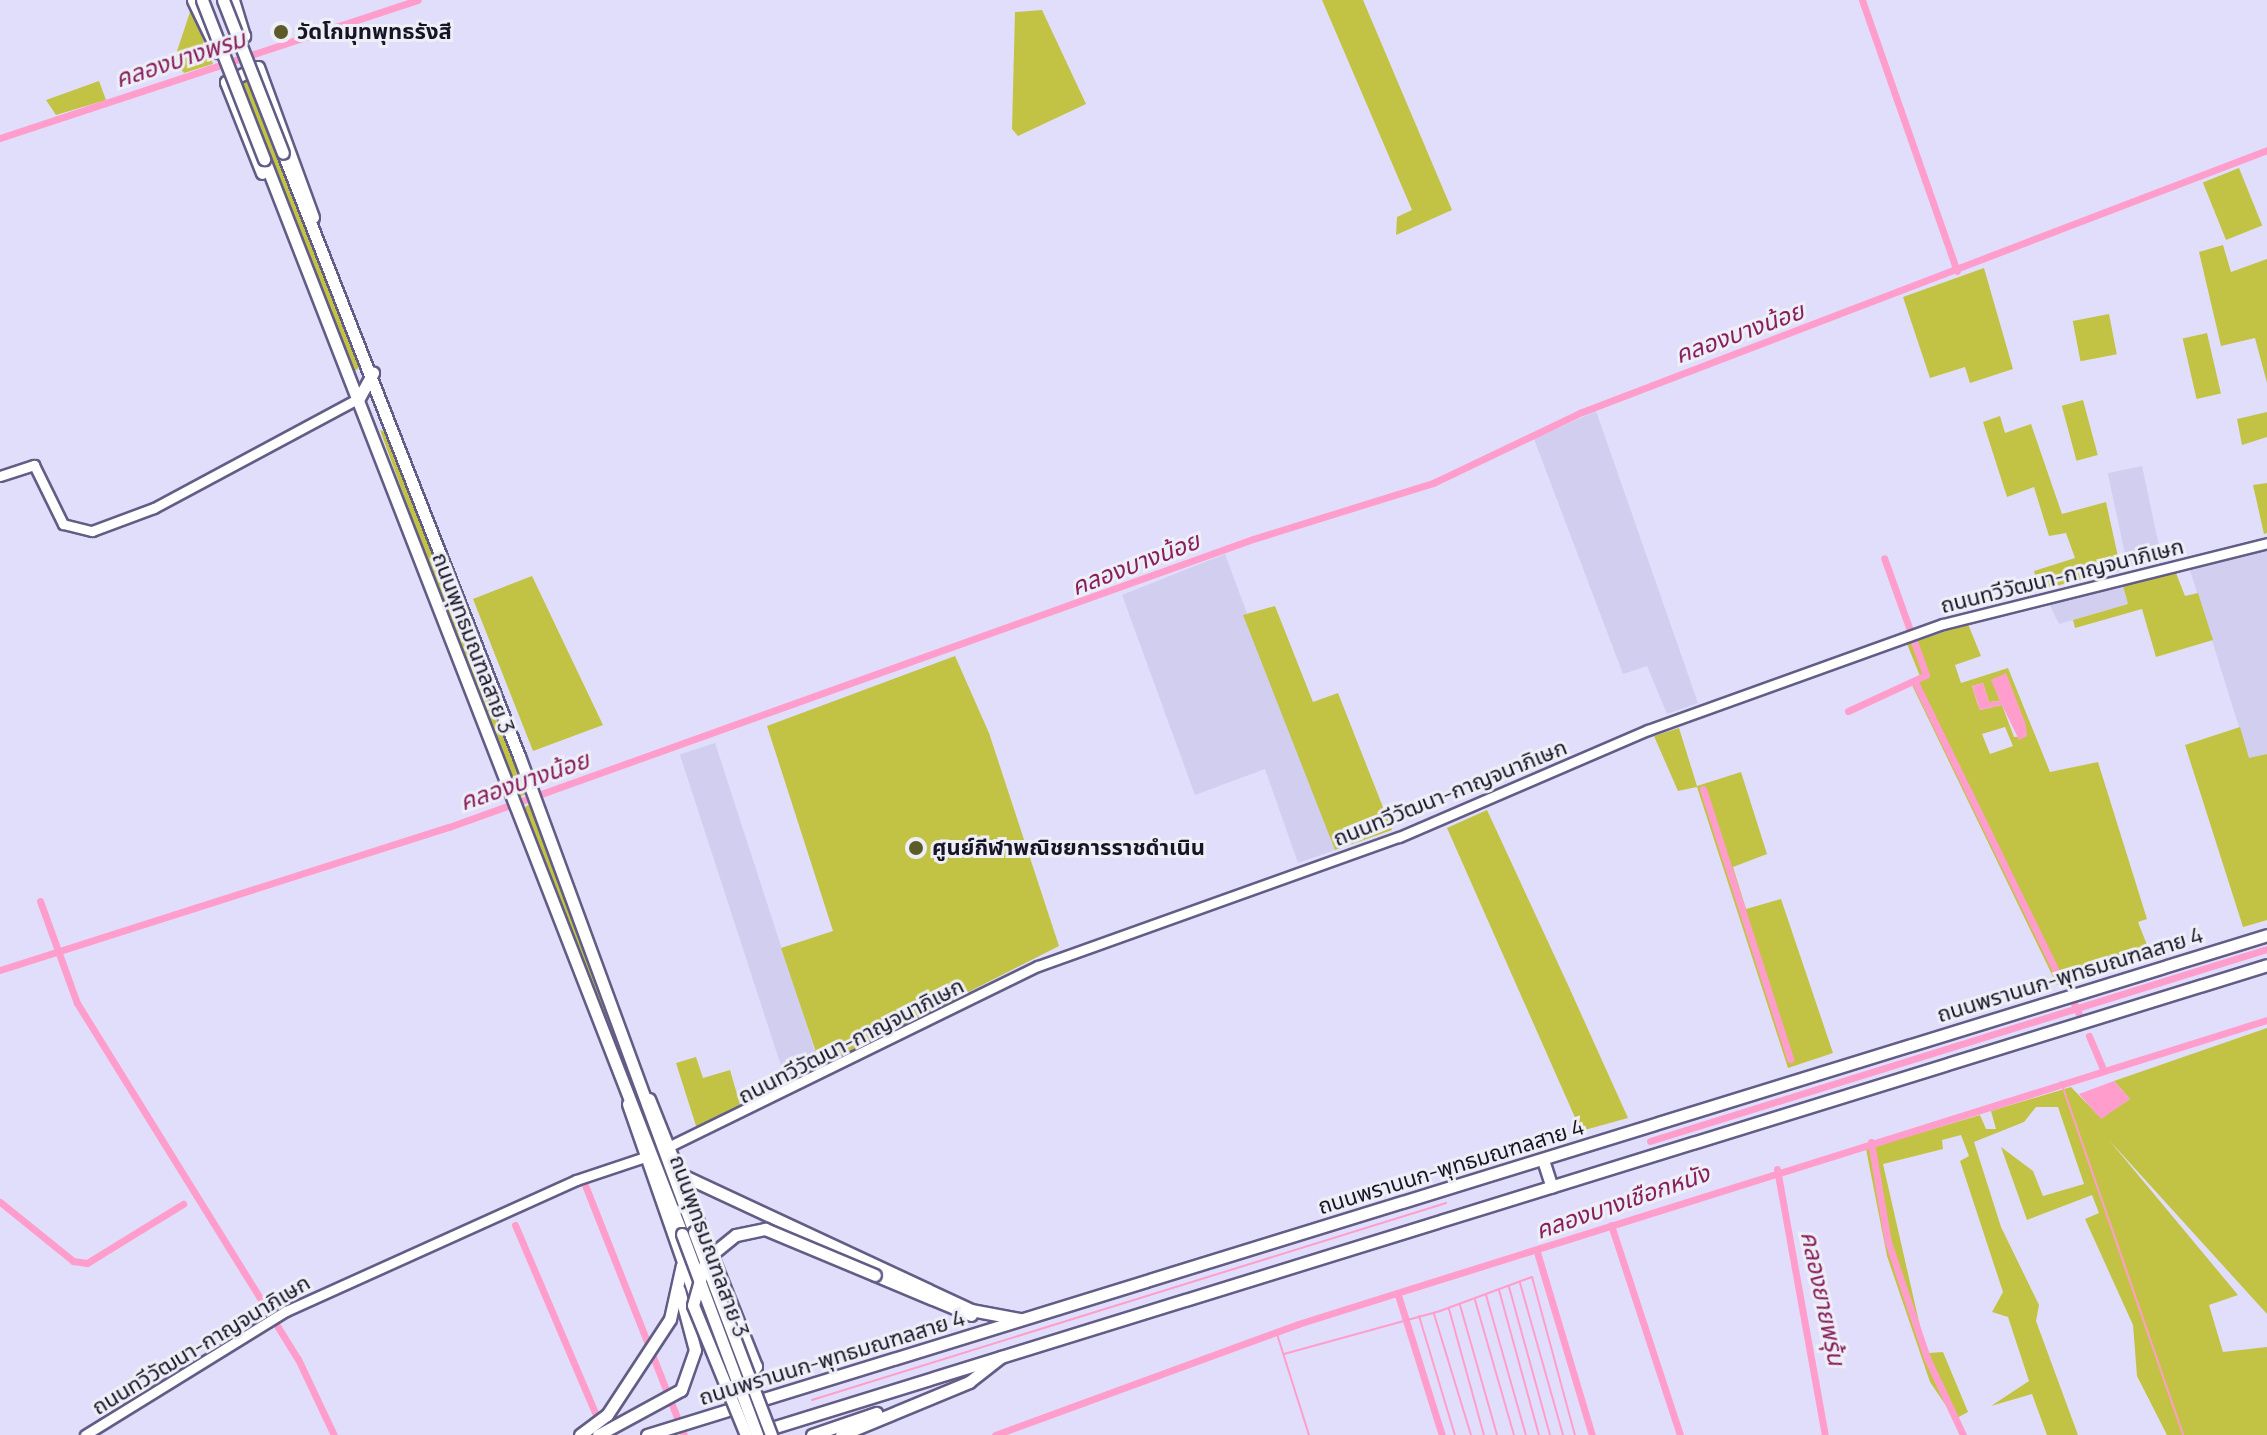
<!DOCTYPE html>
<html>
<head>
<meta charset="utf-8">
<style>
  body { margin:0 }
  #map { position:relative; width:2267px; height:1435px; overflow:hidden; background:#e1defb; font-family:Manrope,"Noto Sans Thai",sans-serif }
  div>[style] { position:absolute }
  .built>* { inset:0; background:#d1ceef; transform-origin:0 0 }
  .green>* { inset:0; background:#c2c344; transform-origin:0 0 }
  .water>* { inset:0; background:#ff9ecd }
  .stream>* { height:2px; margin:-1px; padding:0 1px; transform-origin:1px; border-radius:1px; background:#ff9ecd }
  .canal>* { height:7px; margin:-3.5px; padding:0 3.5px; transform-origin:3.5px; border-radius:3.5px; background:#ff9ecd }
  .roads { filter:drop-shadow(2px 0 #625d86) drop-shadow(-2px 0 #625d86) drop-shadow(0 2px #625d86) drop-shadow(0 -2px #625d86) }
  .minor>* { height:9px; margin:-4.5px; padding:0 4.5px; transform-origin:4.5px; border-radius:4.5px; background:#fff }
  .major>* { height:11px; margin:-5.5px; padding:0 5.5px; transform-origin:5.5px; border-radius:5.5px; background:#fff }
  .bridges { filter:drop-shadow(2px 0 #625d86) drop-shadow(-2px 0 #625d86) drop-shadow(0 2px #625d86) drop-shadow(0 -2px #625d86) }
  .major-bridge>* { height:11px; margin:-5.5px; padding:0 5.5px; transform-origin:5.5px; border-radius:5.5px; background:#fff }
  .dots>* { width:22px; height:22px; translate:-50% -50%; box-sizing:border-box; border:4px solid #eeeef7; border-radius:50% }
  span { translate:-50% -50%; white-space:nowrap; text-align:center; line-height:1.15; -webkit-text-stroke:6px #eeeef7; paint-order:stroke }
  .poi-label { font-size:22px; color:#171525; font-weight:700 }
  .left { translate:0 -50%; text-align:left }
  .street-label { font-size:22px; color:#171525 }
  .water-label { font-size:24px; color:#881f5c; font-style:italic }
</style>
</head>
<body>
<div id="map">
  <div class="built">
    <div style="clip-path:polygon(1596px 411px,1698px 703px,1667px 714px,1647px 666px,1623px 674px,1534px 439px)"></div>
    <div style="left:2142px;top:466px;width:96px;height:35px;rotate:78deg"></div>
    <div style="clip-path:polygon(2267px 551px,2267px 754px,2249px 759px,2190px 570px)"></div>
    <div style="clip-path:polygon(1225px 554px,1335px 850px,1298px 863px,1265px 769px,1195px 795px,1122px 595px)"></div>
    <div style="clip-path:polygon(2123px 586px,2128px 604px,2059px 624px,2049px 604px)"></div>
    <div style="left:715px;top:743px;width:341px;height:37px;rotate:72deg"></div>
  </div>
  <div class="green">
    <div style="clip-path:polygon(1322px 0,1363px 0,1452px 210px,1396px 235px,1397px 217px,1412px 210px)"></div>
    <div style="clip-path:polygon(191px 9px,213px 64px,184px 73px,174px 60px)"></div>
    <div style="clip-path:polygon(1042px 10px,1086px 104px,1018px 136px,1012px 129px,1015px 12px)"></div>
    <div style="clip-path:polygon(247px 74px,362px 365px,355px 371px,237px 78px)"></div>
    <div style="clip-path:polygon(99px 81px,106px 100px,56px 115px,46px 100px)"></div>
    <div style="left:2239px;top:168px;width:62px;height:39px;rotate:68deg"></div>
    <div style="clip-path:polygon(2223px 245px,2231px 272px,2267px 259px,2267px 383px,2255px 338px,2221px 346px,2199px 252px)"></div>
    <div style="clip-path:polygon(1984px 268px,2013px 369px,1970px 383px,1965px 367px,1930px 378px,1903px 297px)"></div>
    <div style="left:2109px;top:314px;width:41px;height:37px;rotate:79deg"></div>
    <div style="left:2207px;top:333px;width:62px;height:25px;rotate:77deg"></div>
    <div style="left:2083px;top:400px;width:57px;height:22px;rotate:75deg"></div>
    <div style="clip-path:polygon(2267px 412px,2267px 437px,2242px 445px,2237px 419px)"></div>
    <div style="clip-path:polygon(2000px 416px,2005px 433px,2031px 424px,2062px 514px,2106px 502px,2121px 570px,2039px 590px,2034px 571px,2075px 558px,2066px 533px,2049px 536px,2034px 487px,2007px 497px,1983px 422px)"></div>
    <div style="clip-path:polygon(380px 430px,388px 433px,529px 793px,514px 799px)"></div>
    <div style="clip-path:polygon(2267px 483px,2267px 533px,2264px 534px,2253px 485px)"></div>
    <div style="clip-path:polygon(2176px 573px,2185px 596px,2198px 593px,2213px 640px,2156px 657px,2142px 609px,2075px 628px,2073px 620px,2128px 604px,2123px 586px)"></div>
    <div style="clip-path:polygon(532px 576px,603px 725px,533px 751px,473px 599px)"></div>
    <div style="clip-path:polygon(1275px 606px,1313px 702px,1338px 693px,1392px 830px,1335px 850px,1243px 615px)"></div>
    <div style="clip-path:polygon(evenodd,1968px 624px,1981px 656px,1955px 665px,1961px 683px,2008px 668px,2050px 772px,2098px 762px,2147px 919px,2138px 922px,2151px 955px,2057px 985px,1910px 681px,1920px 676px,1907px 644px,1968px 624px,2006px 674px,2027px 736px,2014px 737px,2002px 705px,1980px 710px,1977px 702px,1972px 686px,1983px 683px,1989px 702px,2000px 701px,1992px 680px,2006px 674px,1968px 624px,2005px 727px,2013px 746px,1990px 754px,1982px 734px,2005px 727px)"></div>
    <div style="clip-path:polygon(955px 656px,989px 733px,1059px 946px,821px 1067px,781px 948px,833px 931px,767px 726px)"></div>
    <div style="clip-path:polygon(2240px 727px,2249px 758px,2267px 754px,2267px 920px,2243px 927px,2185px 745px)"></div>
    <div style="clip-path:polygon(1679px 728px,1697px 786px,1741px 772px,1767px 854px,1733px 867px,1746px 909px,1781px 899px,1833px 1053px,1788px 1068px,1697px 787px,1678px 791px,1654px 736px)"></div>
    <div style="clip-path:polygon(533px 803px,621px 1046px,618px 1049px,519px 810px)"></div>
    <div style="clip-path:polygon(1487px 810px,1568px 985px,1628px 1118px,1581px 1131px,1447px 828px)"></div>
    <div style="clip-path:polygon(2267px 1028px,2267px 1314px,2109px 1140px,2238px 1295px,2209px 1305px,2223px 1352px,2267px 1347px,2267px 1435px,2167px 1435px,2137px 1376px,2133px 1325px,2085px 1219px,2099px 1213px,2092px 1195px,2027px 1220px,2001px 1147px,2033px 1171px,2043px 1196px,2084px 1184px,2058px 1107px,2036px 1107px,2024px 1122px,1974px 1142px,2001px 1227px,2039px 1305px,2036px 1321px,2078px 1435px,2047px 1435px,2032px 1394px,1991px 1406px,2029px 1381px,2008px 1317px,1992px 1312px,2003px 1292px,1960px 1161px,1969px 1156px,1961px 1135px,1942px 1140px,1943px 1149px,1883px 1164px,1922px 1335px,1929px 1353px,1943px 1352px,1968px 1412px,1955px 1419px,1930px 1382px,1887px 1256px,1866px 1149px,1980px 1115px,1986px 1129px,1996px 1129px,1991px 1111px,2071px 1087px,2101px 1118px,2130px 1099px,2114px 1081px)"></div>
    <div style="clip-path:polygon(696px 1057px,703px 1078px,730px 1070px,741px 1108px,697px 1129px,676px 1063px)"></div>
  </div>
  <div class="water">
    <div style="clip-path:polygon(2006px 673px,2026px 725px,2027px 736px,2019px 740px,2002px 705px,1980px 710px,1972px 686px,1983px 683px,1989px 702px,2000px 701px,1991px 680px)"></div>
    <div style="clip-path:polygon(2114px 1081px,2130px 1099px,2101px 1119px,2079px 1094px)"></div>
  </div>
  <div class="stream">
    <div style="left:2061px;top:1082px;width:373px;rotate:70.9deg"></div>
    <div style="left:1520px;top:1283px;width:158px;rotate:74.2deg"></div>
    <div style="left:1509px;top:1287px;width:154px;rotate:74.5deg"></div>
    <div style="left:1499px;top:1290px;width:150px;rotate:74.6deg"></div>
    <div style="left:1486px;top:1295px;width:146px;rotate:74.1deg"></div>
    <div style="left:1475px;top:1300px;width:141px;rotate:73.9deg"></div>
    <div style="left:1460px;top:1305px;width:135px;rotate:74.1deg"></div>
    <div style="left:1449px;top:1309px;width:131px;rotate:74.5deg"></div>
    <div style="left:1434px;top:1314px;width:127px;rotate:73deg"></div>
    <div style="left:1419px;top:1316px;width:124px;rotate:73.2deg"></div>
    <div style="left:1276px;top:1331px;width:109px;rotate:72.4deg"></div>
    <div style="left:1284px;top:1354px;width:162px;rotate:-15.4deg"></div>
    <div style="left:1440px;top:1311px;width:98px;rotate:-20.3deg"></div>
    <div style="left:1532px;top:1277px;width:164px;rotate:74.8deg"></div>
    <div style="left:812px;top:1400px;width:664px;rotate:-17.26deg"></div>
  </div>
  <div class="canal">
    <div style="left:1862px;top:0;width:287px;rotate:70.7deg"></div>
    <div style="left:0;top:138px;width:440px;rotate:-18.3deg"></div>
    <div style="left:1916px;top:684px;width:333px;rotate:64deg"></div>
    <div style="left:1848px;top:711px;width:86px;rotate:-24.8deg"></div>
    <div style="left:1926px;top:675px;width:124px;rotate:-109.7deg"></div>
    <div style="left:1703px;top:789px;width:284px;rotate:72.1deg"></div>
    <div style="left:40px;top:901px;width:109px;rotate:70.1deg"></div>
    <div style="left:77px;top:1003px;width:419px;rotate:58.2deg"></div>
    <div style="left:298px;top:1359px;width:84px;rotate:64.7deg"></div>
    <div style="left:0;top:970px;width:471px;rotate:-17.7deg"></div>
    <div style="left:449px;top:827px;width:854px;rotate:-19.71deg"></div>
    <div style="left:1253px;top:539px;width:189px;rotate:-17.3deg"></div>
    <div style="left:1433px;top:483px;width:165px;rotate:-25.5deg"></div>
    <div style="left:1582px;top:412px;width:733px;rotate:-20.93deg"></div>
    <div style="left:2073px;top:1001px;width:17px;rotate:66deg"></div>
    <div style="left:2089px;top:1036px;width:36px;rotate:67deg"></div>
    <div style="left:1650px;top:1141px;width:646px;rotate:-17.29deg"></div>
    <div style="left:1871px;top:1142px;width:101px;rotate:80.4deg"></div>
    <div style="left:1888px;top:1242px;width:122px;rotate:71.4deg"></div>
    <div style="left:1927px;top:1358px;width:85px;rotate:64.9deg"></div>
    <div style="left:1777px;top:1169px;width:270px;rotate:79.8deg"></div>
    <div style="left:585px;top:1185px;width:269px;rotate:68.4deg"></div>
    <div style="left:0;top:1202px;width:94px;rotate:38.9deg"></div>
    <div style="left:73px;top:1261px;width:14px;rotate:8deg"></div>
    <div style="left:87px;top:1263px;width:113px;rotate:-31.6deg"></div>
    <div style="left:515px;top:1225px;width:214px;rotate:66.9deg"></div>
    <div style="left:1611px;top:1225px;width:221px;rotate:71.8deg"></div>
    <div style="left:1537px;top:1252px;width:191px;rotate:73.3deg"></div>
    <div style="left:1398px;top:1295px;width:147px;rotate:72.6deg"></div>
    <div style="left:995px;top:1435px;width:323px;rotate:-20.1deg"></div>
    <div style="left:1298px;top:1324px;width:1016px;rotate:-17.42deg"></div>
  </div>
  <div class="roads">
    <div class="minor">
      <div style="left:0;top:476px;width:36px;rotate:-18deg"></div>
      <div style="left:34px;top:465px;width:66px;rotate:63.8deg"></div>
      <div style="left:63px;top:524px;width:30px;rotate:14deg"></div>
      <div style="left:92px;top:531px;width:66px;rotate:-20.4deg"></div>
      <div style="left:154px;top:508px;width:233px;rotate:-28.2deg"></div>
      <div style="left:672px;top:1145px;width:407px;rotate:-26.1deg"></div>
      <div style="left:1038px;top:966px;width:383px;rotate:-19.7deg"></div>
      <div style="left:1399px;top:837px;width:271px;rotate:-23.3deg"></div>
      <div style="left:1648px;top:730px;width:313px;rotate:-19.8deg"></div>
      <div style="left:1943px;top:624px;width:334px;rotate:-14deg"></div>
      <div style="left:85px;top:1435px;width:236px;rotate:-31.7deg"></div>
      <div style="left:286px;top:1311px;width:318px;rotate:-24.3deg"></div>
      <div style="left:576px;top:1180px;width:73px;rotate:-18.4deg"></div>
    </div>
    <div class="major">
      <div style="left:193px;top:0;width:58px;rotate:64.3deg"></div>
      <div style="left:218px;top:52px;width:31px;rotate:-32deg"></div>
      <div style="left:244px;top:36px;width:38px;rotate:-107deg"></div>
      <div style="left:283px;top:153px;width:648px;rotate:68.63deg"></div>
      <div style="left:519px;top:756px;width:507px;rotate:69.81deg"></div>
      <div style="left:264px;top:159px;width:1153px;rotate:68.75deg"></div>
      <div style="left:262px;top:173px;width:98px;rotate:-111.6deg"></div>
      <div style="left:226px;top:82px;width:35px;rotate:-25deg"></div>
      <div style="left:258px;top:67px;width:160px;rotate:69.9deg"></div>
      <div style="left:359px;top:398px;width:29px;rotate:-61deg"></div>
      <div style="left:649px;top:1099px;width:288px;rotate:68.2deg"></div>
      <div style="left:756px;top:1366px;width:14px;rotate:126deg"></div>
      <div style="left:748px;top:1377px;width:19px;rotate:177deg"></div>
      <div style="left:628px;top:1104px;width:207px;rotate:70.8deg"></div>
      <div style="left:1543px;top:1160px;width:28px;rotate:72deg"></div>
      <div style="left:684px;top:1176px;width:317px;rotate:25deg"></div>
      <div style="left:971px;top:1310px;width:49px;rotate:10.6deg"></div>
      <div style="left:875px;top:1275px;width:104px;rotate:22.6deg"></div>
      <div style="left:762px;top:1431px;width:1575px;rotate:-17.2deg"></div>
      <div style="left:580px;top:1435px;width:34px;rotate:-37deg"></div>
      <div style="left:607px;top:1415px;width:115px;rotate:-56.7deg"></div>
      <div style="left:670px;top:1319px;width:55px;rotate:-77.5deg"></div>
      <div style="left:598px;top:1435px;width:94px;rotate:-28.5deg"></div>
      <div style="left:681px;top:1390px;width:42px;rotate:-70.7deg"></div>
      <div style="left:695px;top:1350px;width:62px;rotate:-104.9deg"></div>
      <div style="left:647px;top:1435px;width:1695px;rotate:-17.15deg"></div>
      <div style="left:812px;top:1435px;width:68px;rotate:-19deg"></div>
      <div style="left:841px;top:1435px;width:139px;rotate:-22.5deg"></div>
      <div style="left:969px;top:1382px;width:41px;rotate:-38deg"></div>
    </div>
  </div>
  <div class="bridges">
    <div class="major-bridge">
      <div style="left:202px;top:0;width:171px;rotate:68.7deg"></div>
      <div style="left:223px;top:0;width:164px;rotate:68.6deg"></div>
      <div style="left:694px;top:1232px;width:217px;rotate:69.2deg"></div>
      <div style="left:682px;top:1234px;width:215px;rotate:69.5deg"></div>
      <div style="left:746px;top:1435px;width:140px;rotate:-112.2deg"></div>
      <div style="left:693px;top:1305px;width:48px;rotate:-74.2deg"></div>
      <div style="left:706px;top:1259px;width:38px;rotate:-39deg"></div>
      <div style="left:736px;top:1235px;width:30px;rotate:-12deg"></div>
      <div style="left:765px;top:1229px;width:119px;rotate:22.7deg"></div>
    </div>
  </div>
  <div class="dots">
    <div style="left:281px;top:32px;background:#5b5c29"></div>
    <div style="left:916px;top:848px;background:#5b5c29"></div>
  </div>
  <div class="poi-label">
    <span class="left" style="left:297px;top:32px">วัดโกมุทพุทธรังสี</span>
    <span class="left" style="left:932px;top:848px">ศูนย์กีฬาพณิชยการราชดำเนิน</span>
  </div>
  <div class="street-label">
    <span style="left:2062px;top:576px;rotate:-14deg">ถนนทวีวัฒนา-กาญจนาภิเษก</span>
    <span style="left:473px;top:643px;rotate:69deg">ถนนพุทธมณฑลสาย 3</span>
    <span style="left:1450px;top:793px;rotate:-22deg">ถนนทวีวัฒนา-กาญจนาภิเษก</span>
    <span style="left:2070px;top:975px;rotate:-17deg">ถนนพรานนก-พุทธมณฑลสาย 4</span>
    <span style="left:851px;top:1041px;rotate:-27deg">ถนนทวีวัฒนา-กาญจนาภิเษก</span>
    <span style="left:1451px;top:1167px;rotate:-17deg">ถนนพรานนก-พุทธมณฑลสาย 4</span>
    <span style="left:709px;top:1246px;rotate:70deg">ถนนพุทธมณฑลสาย 3</span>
    <span style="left:201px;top:1345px;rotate:-31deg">ถนนทวีวัฒนา-กาญจนาภิเษก</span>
    <span style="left:832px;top:1358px;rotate:-17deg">ถนนพรานนก-พุทธมณฑลสาย 4</span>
  </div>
  <div class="water-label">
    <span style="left:180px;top:58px;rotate:-18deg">คลองบางพรม</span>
    <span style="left:1739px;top:332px;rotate:-20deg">คลองบางน้อย</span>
    <span style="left:1135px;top:563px;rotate:-21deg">คลองบางน้อย</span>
    <span style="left:524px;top:780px;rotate:-19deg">คลองบางน้อย</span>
    <span style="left:1622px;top:1201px;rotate:-19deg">คลองบางเชือกหนัง</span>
    <span style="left:1824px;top:1298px;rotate:78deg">คลองยายพรุ้น</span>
  </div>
</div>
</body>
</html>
